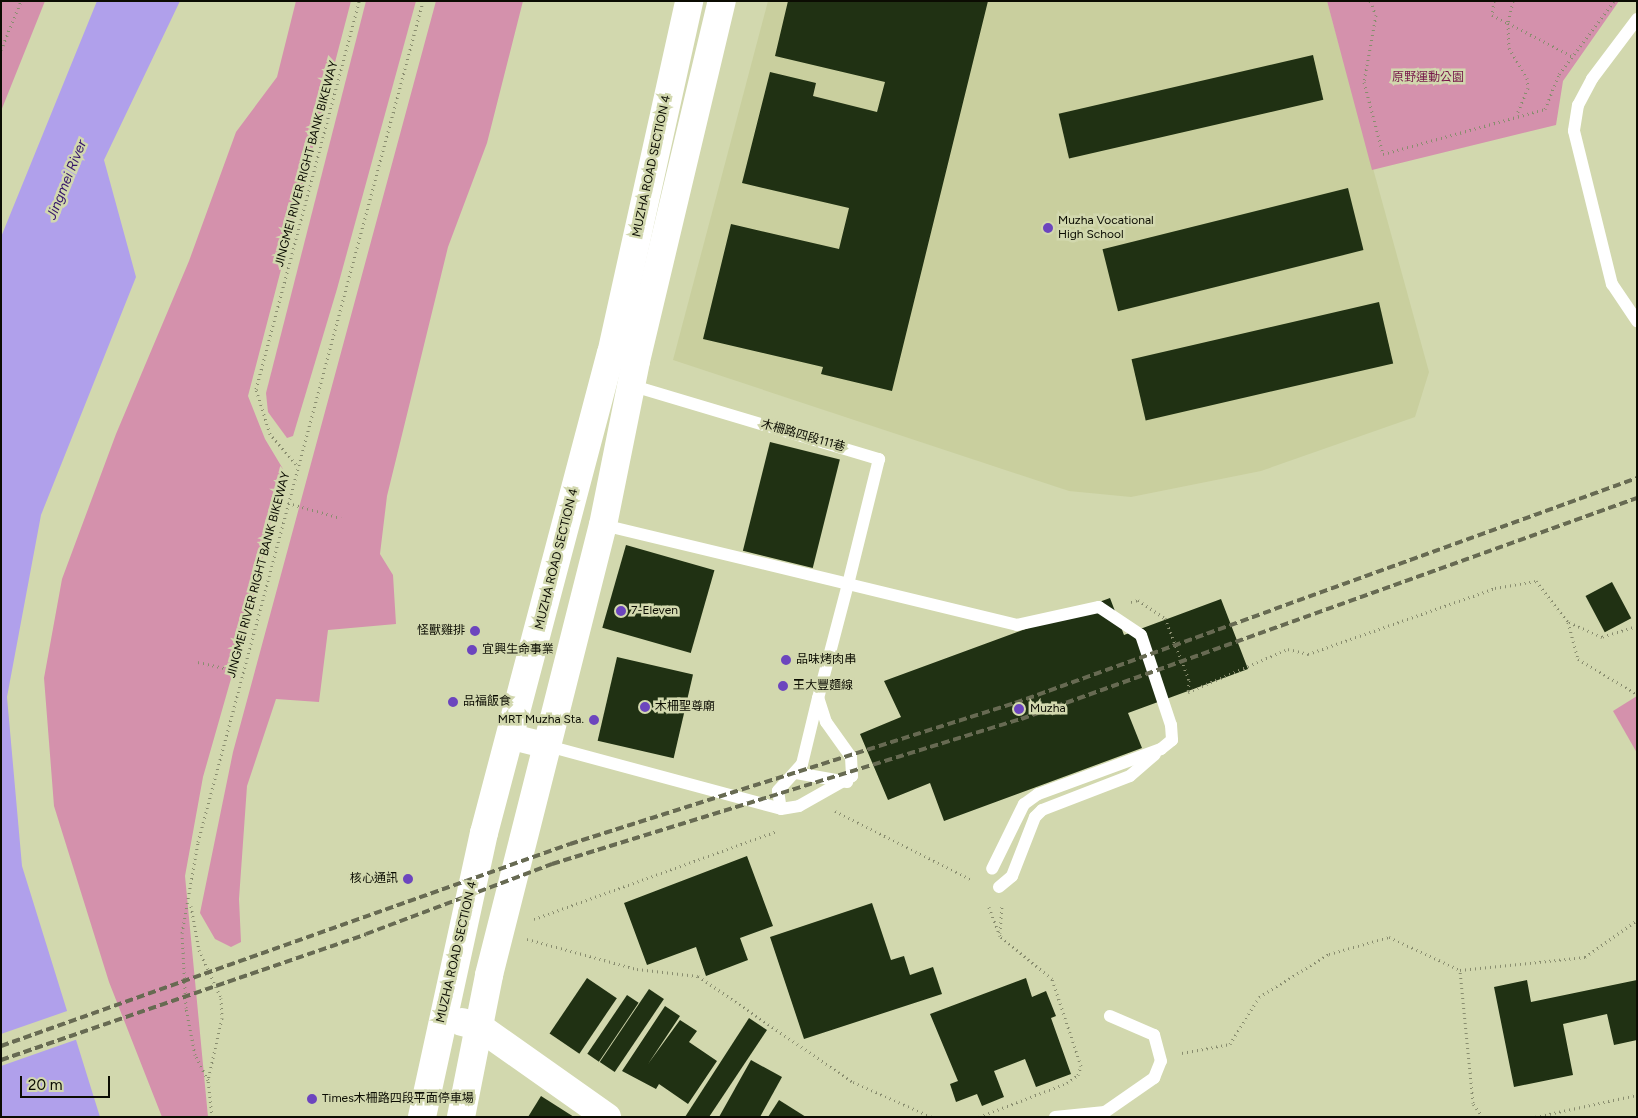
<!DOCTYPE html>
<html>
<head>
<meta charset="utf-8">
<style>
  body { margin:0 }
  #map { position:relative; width:1638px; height:1118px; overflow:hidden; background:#d2d8ae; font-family:Figtree,"Noto Sans TC",sans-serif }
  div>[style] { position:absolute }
  .built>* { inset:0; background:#c9cf9e }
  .green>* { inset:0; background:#d491ac }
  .water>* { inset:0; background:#b0a0eb }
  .pier>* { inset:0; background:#d2d8ae }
  .building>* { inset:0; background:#203113; transform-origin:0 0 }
  .path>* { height:3px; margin-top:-1.5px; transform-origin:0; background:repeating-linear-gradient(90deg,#898d6f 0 1px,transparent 0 5px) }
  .lane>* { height:12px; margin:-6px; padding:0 6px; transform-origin:6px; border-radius:6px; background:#fff }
  .street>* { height:26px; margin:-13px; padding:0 13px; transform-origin:13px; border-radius:13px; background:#fff }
  .secondary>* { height:28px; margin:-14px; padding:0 14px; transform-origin:14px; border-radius:14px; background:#fff }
  .rail>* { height:4px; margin-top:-2px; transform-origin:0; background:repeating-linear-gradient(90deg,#676a52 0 8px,transparent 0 12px) }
  .dots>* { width:14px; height:14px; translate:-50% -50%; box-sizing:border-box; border:2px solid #d2d8ae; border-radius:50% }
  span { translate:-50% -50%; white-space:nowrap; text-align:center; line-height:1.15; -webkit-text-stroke:5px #d2d8ae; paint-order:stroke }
  .park-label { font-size:12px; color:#761749 }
  .street-label { font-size:12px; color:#0b0c02 }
  .poi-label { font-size:12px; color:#0b0c02 }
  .left { translate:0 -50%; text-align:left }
  .right { translate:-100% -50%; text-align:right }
  .water-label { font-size:14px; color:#35156a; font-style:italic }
  .frame { position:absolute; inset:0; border:2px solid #0b0c02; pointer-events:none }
  .scale { position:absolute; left:20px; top:1076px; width:90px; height:22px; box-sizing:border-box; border:2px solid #0b0c02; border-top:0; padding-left:6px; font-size:15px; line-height:18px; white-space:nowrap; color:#0b0c02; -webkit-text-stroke:4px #d2d8ae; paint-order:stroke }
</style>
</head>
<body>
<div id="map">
  <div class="built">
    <div style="clip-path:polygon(768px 1px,1327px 1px,1429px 372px,1415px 417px,1261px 471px,1131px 497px,1069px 491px,673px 360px)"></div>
  </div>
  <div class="green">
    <div style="clip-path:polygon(1px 1px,45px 1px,1px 111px)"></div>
    <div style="clip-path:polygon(296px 1px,351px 1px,248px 396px,265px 439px,283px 469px,250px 612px,203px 777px,185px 876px,208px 1117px,162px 1117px,109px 982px,54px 806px,44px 678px,62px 579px,116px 434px,189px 261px,236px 132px,277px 77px)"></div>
    <div style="clip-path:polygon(366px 1px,416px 1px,337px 289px,293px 436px,287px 438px,268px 412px,266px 393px)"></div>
    <div style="clip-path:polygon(436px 1px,523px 1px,487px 143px,448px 247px,387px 496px,380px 554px,393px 575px,396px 624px,328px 630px,319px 702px,276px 699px,247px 786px,239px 899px,241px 942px,231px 947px,215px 939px,200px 913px,233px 752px)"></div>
    <div style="clip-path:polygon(1327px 1px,1619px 1px,1563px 81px,1556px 125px,1372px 170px)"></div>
    <div style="clip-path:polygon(1637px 696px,1637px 753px,1613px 711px)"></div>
  </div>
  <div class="water">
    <div style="clip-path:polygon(97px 1px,180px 1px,104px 160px,136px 277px,41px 515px,7px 697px,22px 866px,100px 1117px,1px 1117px,1px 237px)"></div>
  </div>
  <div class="pier">
    <div style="clip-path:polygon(70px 1010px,78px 1039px,1px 1066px,1px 1034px)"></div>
  </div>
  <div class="building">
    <div style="clip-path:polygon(788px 1px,988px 1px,892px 391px,821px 374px,823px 367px,703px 339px,731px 224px,839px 249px,849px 208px,742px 183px,770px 72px,816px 83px,813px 96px,877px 112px,885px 82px,775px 56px)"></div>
    <div style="left:1313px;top:55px;width:46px;height:261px;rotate:77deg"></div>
    <div style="left:1348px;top:188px;width:64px;height:253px;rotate:76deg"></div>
    <div style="left:1379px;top:302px;width:63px;height:254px;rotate:77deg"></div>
    <div style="left:770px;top:442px;width:72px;height:112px;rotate:14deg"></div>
    <div style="left:626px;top:545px;width:92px;height:86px;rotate:16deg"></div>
    <div style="left:1612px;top:582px;width:41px;height:30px;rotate:62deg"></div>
    <div style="clip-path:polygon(1110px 598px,1124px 635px,1221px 599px,1248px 669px,1128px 713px,1142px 748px,944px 821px,930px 783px,888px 800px,860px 734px,901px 717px,884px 681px)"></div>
    <div style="left:617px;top:657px;width:78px;height:86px;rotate:13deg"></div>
    <div style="clip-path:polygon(747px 856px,773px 926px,740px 938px,748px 960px,706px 976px,696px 947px,647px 965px,624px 903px)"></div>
    <div style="clip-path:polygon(872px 903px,891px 960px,904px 956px,910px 975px,933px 967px,942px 994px,804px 1039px,770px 937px)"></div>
    <div style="left:587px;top:978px;width:36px;height:67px;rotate:34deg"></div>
    <div style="clip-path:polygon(1026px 978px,1032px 997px,1046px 991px,1056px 1016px,1051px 1018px,1071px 1074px,1036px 1087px,1025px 1059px,994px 1071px,1004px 1097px,982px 1106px,977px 1094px,956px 1102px,950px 1084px,958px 1081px,930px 1014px)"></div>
    <div style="clip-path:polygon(1527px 980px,1531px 1002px,1637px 980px,1637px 1040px,1614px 1045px,1607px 1014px,1563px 1024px,1573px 1075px,1514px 1087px,1494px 987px)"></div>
    <div style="left:649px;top:989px;width:18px;height:88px;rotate:34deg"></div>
    <div style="left:627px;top:995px;width:14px;height:71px;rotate:34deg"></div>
    <div style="clip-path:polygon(665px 1006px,680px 1016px,648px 1064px,680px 1020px,697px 1031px,689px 1042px,717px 1061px,688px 1104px,659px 1084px,656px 1089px,622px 1071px)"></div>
    <div style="clip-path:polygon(749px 1018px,767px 1030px,709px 1117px,685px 1117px)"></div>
    <div style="clip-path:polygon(751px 1060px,782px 1077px,760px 1117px,719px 1117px)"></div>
    <div style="clip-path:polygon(541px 1096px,574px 1117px,528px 1117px)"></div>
    <div style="clip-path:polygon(779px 1100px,806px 1117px,768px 1117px)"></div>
  </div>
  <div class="path">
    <div style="left:1370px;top:1px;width:15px;rotate:67deg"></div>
    <div style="left:1376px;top:15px;width:68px;rotate:100.2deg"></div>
    <div style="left:1364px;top:82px;width:74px;rotate:75.2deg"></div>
    <div style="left:1383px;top:154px;width:168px;rotate:-15.5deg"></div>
    <div style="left:1545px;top:109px;width:38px;rotate:-68deg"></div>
    <div style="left:1559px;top:74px;width:91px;rotate:-53deg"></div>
    <div style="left:1494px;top:1px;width:14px;rotate:98deg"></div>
    <div style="left:1492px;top:15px;width:18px;rotate:27deg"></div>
    <div style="left:1508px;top:23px;width:25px;rotate:88deg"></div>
    <div style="left:1509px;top:48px;width:35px;rotate:59deg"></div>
    <div style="left:1527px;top:78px;width:10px;rotate:84deg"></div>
    <div style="left:1528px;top:88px;width:28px;rotate:113deg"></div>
    <div style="left:1513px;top:1px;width:23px;rotate:103deg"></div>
    <div style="left:1508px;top:23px;width:72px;rotate:27.3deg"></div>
    <div style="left:1px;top:50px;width:53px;rotate:-67.8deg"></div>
    <div style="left:296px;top:464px;width:40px;rotate:-131deg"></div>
    <div style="left:270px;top:434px;width:47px;rotate:-107.3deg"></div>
    <div style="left:256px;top:389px;width:401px;rotate:-75.1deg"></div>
    <div style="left:288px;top:503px;width:55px;rotate:15.8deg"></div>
    <div style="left:1131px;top:602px;width:7px;rotate:-16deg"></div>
    <div style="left:1138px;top:600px;width:32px;rotate:34deg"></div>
    <div style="left:1165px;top:618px;width:66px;rotate:68.8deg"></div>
    <div style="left:1189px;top:680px;width:13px;rotate:94deg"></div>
    <div style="left:1637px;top:626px;width:37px;rotate:163deg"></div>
    <div style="left:1602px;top:637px;width:37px;rotate:-156deg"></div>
    <div style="left:1568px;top:622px;width:38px;rotate:75deg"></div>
    <div style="left:1578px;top:659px;width:69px;rotate:30.7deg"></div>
    <div style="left:198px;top:662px;width:45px;rotate:12.8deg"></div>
    <div style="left:1188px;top:692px;width:109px;rotate:-23.3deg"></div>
    <div style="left:1288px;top:649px;width:21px;rotate:14deg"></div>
    <div style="left:1308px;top:654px;width:198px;rotate:-19.4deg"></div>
    <div style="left:1495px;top:588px;width:42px;rotate:-9.7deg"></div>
    <div style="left:1536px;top:581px;width:52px;rotate:52deg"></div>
    <div style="left:835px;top:811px;width:153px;rotate:26.7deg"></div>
    <div style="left:191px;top:906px;width:45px;rotate:79.7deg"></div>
    <div style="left:199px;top:950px;width:53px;rotate:65.4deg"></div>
    <div style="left:221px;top:998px;width:20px;rotate:87deg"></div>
    <div style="left:222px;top:1018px;width:64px;rotate:102.7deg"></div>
    <div style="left:534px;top:919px;width:258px;rotate:-19.9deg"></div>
    <div style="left:1000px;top:933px;width:27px;rotate:-86deg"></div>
    <div style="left:527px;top:939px;width:114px;rotate:15.3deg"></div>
    <div style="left:637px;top:969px;width:61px;rotate:6.5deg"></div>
    <div style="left:698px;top:976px;width:188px;rotate:34.4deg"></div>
    <div style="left:853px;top:1082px;width:86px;rotate:23.9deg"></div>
    <div style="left:1182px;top:1053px;width:49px;rotate:-10.6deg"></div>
    <div style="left:1230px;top:1044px;width:55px;rotate:-58.3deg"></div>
    <div style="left:1259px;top:997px;width:82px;rotate:-31.6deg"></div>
    <div style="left:1329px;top:954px;width:62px;rotate:-15.8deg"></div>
    <div style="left:1389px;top:937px;width:78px;rotate:24.9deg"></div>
    <div style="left:212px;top:1117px;width:37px;rotate:-96deg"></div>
    <div style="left:208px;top:1080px;width:28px;rotate:-117deg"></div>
    <div style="left:195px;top:1055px;width:48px;rotate:-100.8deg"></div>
    <div style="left:186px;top:1008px;width:75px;rotate:-93.1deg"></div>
    <div style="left:182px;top:933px;width:92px;rotate:-80deg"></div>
    <div style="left:198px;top:842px;width:871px;rotate:-75.02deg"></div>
    <div style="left:979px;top:1117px;width:94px;rotate:-21.1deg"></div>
    <div style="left:1067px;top:1083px;width:14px;rotate:-36deg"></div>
    <div style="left:1078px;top:1075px;width:9px;rotate:-72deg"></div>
    <div style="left:1081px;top:1066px;width:92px;rotate:-108.4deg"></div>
    <div style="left:1052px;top:979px;width:67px;rotate:-140.4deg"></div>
    <div style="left:1000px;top:936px;width:31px;rotate:-111deg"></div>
    <div style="left:1483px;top:1117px;width:17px;rotate:-126deg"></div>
    <div style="left:1473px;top:1103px;width:134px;rotate:-95.6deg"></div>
    <div style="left:1460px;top:970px;width:126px;rotate:-5.9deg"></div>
    <div style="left:1585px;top:957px;width:64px;rotate:-35.4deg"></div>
    <div style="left:1535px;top:1117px;width:104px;rotate:-12.2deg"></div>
  </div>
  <div class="lane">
    <div style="left:1637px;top:19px;width:75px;rotate:126.9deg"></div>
    <div style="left:1592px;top:79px;width:30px;rotate:118deg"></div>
    <div style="left:1578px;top:105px;width:26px;rotate:99deg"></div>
    <div style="left:1574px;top:131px;width:158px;rotate:76.1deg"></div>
    <div style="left:1612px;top:284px;width:45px;rotate:56deg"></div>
    <div style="left:630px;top:385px;width:260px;rotate:16.6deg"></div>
    <div style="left:879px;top:459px;width:129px;rotate:103.9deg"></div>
    <div style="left:848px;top:584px;width:174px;rotate:13.6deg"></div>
    <div style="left:1017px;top:625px;width:84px;rotate:-12.4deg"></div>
    <div style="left:1099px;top:607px;width:50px;rotate:33.7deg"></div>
    <div style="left:1141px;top:635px;width:95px;rotate:71.6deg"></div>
    <div style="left:1171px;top:725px;width:15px;rotate:86deg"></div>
    <div style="left:1172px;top:740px;width:14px;rotate:141deg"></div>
    <div style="left:1161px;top:749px;width:131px;rotate:159.9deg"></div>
    <div style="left:1038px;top:794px;width:17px;rotate:144deg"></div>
    <div style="left:1024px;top:804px;width:72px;rotate:116.2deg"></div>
    <div style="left:603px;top:525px;width:252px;rotate:13.5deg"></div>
    <div style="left:848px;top:584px;width:118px;rotate:104.7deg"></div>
    <div style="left:818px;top:698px;width:68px;rotate:103.6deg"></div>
    <div style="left:802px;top:764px;width:36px;rotate:132deg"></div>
    <div style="left:778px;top:791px;width:18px;rotate:81deg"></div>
    <div style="left:781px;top:809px;width:18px;rotate:-9deg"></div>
    <div style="left:799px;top:806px;width:61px;rotate:-29.5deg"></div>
    <div style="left:852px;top:776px;width:19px;rotate:-93deg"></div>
    <div style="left:851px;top:757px;width:43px;rotate:-125.5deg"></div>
    <div style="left:826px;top:722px;width:25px;rotate:-108deg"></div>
    <div style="left:548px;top:746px;width:241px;rotate:15.1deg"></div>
    <div style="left:796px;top:773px;width:52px;rotate:10deg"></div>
    <div style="left:999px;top:887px;width:17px;rotate:-40deg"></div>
    <div style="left:1012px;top:876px;width:63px;rotate:-68.7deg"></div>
    <div style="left:1035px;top:817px;width:10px;rotate:-45deg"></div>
    <div style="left:1042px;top:810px;width:94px;rotate:-21.1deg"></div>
    <div style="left:1130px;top:776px;width:33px;rotate:-41deg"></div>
    <div style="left:1055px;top:1117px;width:50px;rotate:-5.7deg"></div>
    <div style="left:1105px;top:1112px;width:60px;rotate:-34.8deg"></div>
    <div style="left:1154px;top:1078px;width:18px;rotate:-68deg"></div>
    <div style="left:1161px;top:1061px;width:27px;rotate:-105deg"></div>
    <div style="left:1154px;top:1035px;width:48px;rotate:-156.6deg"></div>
  </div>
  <div class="street">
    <div style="left:512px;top:737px;width:37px;rotate:14deg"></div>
  </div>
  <div class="secondary">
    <div style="left:462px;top:1022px;width:16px;rotate:14deg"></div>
    <div style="left:478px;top:1026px;width:158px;rotate:35.2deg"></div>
    <div style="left:422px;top:1117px;width:291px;rotate:-77.7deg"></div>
    <div style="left:484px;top:833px;width:496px;rotate:-75.2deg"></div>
    <div style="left:611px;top:354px;width:362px;rotate:-77.5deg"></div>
    <div style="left:461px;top:1117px;width:145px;rotate:-78.8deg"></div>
    <div style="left:489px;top:975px;width:464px;rotate:-75.8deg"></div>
    <div style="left:603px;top:525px;width:167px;rotate:-78.6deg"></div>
    <div style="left:636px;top:361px;width:370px;rotate:-76.6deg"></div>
  </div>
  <div class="rail">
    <div style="left:1px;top:1046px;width:604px;rotate:-19.55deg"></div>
    <div style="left:570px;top:844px;width:467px;rotate:-17.6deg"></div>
    <div style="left:1015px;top:703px;width:661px;rotate:-19.89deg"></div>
    <div style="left:1px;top:1060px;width:386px;rotate:-19deg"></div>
    <div style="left:366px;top:934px;width:199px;rotate:-20.6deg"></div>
    <div style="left:552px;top:864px;width:491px;rotate:-17.2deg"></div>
    <div style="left:1021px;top:719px;width:654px;rotate:-19.74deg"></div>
  </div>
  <div class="dots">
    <div style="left:1048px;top:228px;background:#6c45be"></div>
    <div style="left:621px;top:611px;background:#6c45be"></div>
    <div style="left:475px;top:631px;background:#6c45be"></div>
    <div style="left:472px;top:650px;background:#6c45be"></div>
    <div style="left:786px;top:660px;background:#6c45be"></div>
    <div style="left:783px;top:686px;background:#6c45be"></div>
    <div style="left:453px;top:702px;background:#6c45be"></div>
    <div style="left:645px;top:707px;background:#6c45be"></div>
    <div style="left:1019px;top:709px;background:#6c45be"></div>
    <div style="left:594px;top:720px;background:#6c45be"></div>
    <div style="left:408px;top:879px;background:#6c45be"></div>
    <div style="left:312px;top:1099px;background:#6c45be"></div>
  </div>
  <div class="park-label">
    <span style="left:1428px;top:78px">原野運動公園</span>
  </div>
  <div class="street-label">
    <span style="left:307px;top:164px;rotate:-75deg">JINGMEI RIVER RIGHT BANK BIKEWAY</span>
    <span style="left:652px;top:166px;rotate:-78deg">MUZHA ROAD SECTION 4</span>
    <span style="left:803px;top:436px;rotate:16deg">木柵路四段111巷</span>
    <span style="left:557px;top:559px;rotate:-76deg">MUZHA ROAD SECTION 4</span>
    <span style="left:259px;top:575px;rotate:-75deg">JINGMEI RIVER RIGHT BANK BIKEWAY</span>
    <span style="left:457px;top:952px;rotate:-77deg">MUZHA ROAD SECTION 4</span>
  </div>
  <div class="poi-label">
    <span class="left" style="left:1058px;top:228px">Muzha Vocational<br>High School</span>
    <span class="left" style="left:631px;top:611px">7-Eleven</span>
    <span class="right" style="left:465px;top:631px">怪獸雞排</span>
    <span class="left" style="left:482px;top:650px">宜興生命事業</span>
    <span class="left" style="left:796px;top:660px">品味烤肉串</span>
    <span class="left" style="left:793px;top:686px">王大豐麵線</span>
    <span class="left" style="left:463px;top:702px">品福飯食</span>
    <span class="left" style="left:655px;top:707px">木柵聖尊廟</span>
    <span class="left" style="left:1030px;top:709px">Muzha</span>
    <span class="right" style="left:584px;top:720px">MRT Muzha Sta.</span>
    <span class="right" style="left:398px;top:879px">核心通訊</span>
    <span class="left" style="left:322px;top:1099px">Times木柵路四段平面停車場</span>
  </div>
  <div class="water-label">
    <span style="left:67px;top:180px;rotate:-68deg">Jingmei River</span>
  </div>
  <div class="frame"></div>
  <div class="scale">20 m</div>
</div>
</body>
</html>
